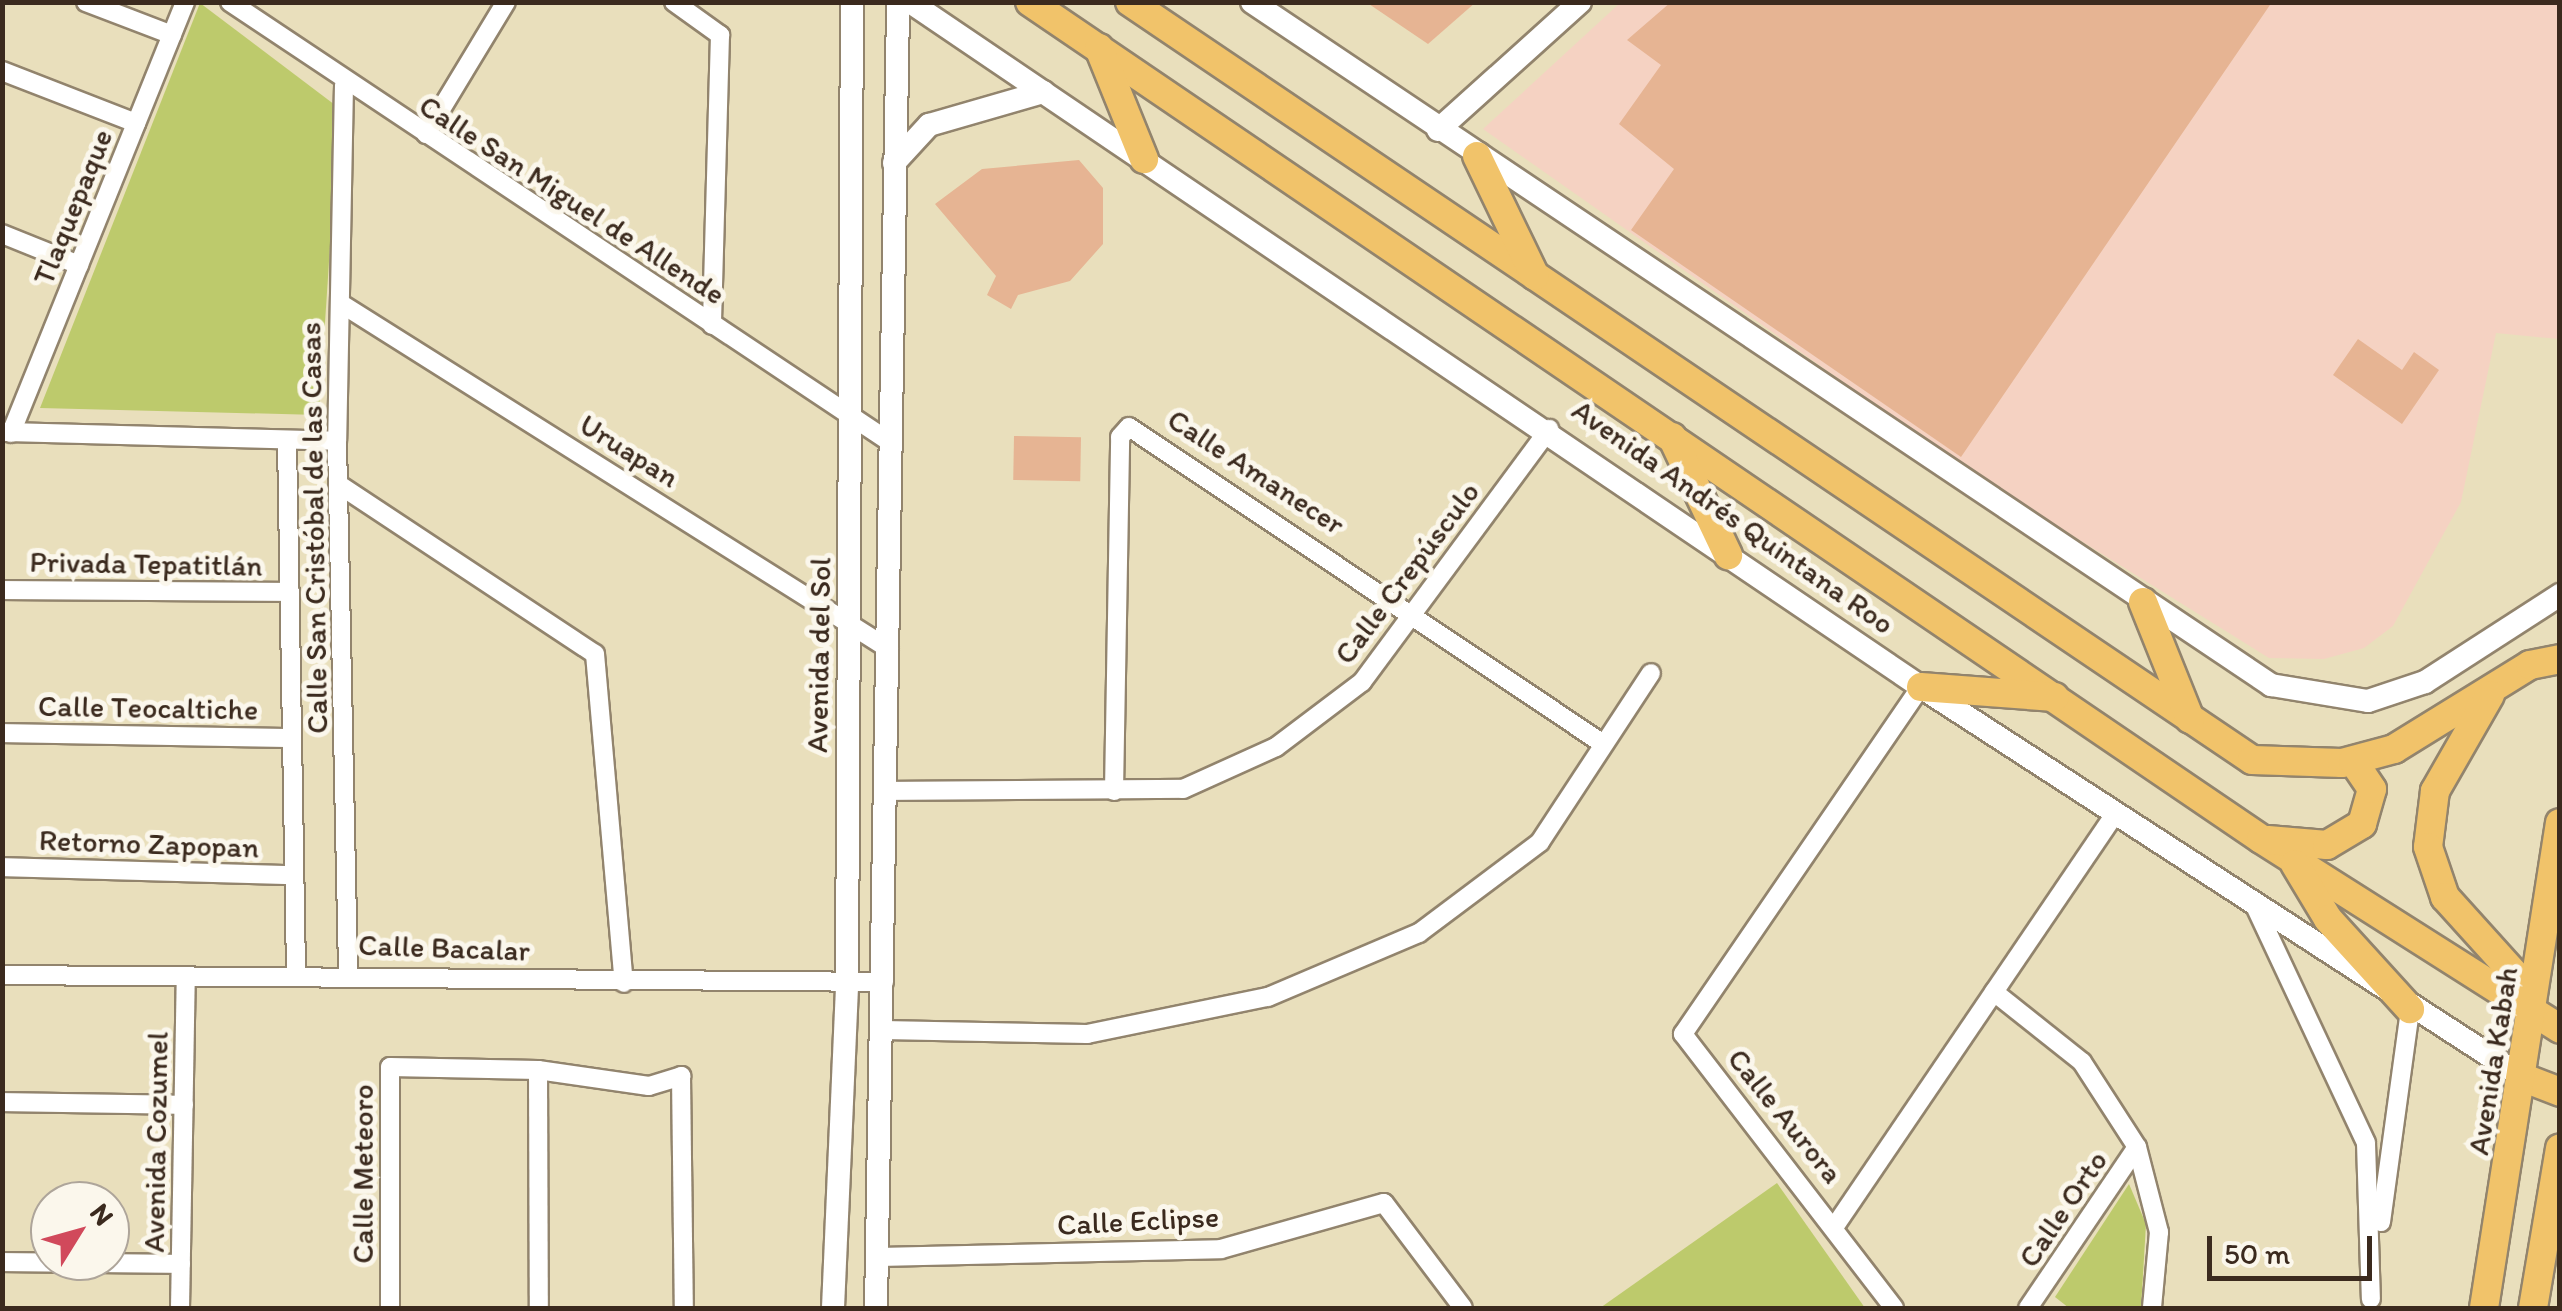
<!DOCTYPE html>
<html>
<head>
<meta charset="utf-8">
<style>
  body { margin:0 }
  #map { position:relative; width:2562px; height:1311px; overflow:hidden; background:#e9dfbc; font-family:Itim,sans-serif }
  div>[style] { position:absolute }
  .built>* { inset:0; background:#f5d2c2 }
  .green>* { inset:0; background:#bdca6c }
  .building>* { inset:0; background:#e6b493; transform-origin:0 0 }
  .roads { filter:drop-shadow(2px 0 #92846d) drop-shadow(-2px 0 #92846d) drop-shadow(0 2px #92846d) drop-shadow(0 -2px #92846d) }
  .minor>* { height:18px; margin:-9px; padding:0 9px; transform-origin:9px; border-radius:9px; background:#fff }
  .tertiary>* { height:22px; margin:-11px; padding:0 11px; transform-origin:11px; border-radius:11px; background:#fff }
  .primary>* { height:28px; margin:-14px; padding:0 14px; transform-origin:14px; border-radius:14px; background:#f1c36a }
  span { translate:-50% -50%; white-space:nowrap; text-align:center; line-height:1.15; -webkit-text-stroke:10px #fbf7ec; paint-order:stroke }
  .street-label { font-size:30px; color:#3b2a1e }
  .frame { position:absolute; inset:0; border:5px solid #3b2a1e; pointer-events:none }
  .north { position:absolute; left:30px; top:1181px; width:100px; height:100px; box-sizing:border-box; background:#fbf7ec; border:2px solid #aea59a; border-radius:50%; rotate:53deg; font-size:28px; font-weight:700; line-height:40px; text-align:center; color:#3b2a1e }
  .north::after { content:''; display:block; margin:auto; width:35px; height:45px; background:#d1495b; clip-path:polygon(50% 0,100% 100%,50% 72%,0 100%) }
  .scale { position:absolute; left:2207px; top:1236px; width:165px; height:45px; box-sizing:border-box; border:5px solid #3b2a1e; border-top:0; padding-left:12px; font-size:30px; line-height:35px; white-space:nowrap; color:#3b2a1e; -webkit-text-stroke:8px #fbf7ec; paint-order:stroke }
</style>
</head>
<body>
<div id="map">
  <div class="built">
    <div style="clip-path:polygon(1620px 3px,2559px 3px,2559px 339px,2496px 333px,2461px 502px,2393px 626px,2364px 648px,2324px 659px,2269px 658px,1977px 476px,1483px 129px)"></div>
  </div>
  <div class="green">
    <div style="clip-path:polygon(200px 3px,339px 108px,319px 415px,40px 408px)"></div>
    <div style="clip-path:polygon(1777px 1183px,1865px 1308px,1600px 1308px)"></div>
    <div style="clip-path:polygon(2129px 1184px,2146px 1224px,2141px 1308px,2069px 1308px,2055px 1297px)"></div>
  </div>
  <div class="building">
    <div style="clip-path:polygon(1366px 2px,1476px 2px,1428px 44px)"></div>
    <div style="clip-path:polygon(1671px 2px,2272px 2px,1961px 457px,1631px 230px,1674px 169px,1619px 124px,1661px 65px,1627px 40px)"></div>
    <div style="clip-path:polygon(1079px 160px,1103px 188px,1103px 244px,1070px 281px,1018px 295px,1011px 309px,987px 295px,996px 276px,935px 204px,982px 169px)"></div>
    <div style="clip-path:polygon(2358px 339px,2402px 370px,2414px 352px,2439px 370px,2402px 424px,2333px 375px)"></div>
    <div style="left:1014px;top:436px;width:67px;height:44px;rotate:1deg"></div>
  </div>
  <div class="roads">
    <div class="minor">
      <div style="left:86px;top:2px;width:92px;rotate:21deg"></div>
      <div style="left:230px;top:2px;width:790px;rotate:33.69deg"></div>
      <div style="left:674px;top:2px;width:57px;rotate:35.7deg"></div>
      <div style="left:720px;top:35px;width:290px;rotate:91.6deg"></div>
      <div style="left:2px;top:71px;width:144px;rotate:21.2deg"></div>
      <div style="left:344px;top:85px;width:356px;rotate:91.1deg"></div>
      <div style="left:337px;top:441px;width:531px;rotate:88.81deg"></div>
      <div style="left:426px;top:134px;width:154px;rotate:-58.8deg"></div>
      <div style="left:2px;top:234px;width:83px;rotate:21.9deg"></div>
      <div style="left:340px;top:303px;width:649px;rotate:32.22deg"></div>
      <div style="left:3px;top:432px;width:334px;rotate:1.5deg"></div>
      <div style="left:11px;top:433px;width:465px;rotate:-68deg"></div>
      <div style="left:287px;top:440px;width:533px;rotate:89.03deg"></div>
      <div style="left:338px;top:484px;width:308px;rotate:33.5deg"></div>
      <div style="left:595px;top:654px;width:330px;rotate:85deg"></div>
      <div style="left:2px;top:590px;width:288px;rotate:0.4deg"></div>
      <div style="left:2px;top:733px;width:290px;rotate:1deg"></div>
      <div style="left:887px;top:791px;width:296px;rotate:-0.4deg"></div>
      <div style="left:1183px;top:789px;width:102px;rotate:-24.3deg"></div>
      <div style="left:1276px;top:747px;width:108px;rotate:-37.1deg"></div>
      <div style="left:1362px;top:682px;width:315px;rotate:-53.5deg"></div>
      <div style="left:1114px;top:791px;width:354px;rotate:-89deg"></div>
      <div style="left:1120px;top:437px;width:13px;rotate:-48deg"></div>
      <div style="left:1129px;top:427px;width:569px;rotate:33.75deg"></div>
      <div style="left:2px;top:867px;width:292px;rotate:1.6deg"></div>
      <div style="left:2256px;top:908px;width:259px;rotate:64.9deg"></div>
      <div style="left:2366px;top:1143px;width:156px;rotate:88.2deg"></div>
      <div style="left:2px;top:975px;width:882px;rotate:0.45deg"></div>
      <div style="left:1994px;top:992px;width:112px;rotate:38.5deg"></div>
      <div style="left:2082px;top:1062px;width:101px;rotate:57.1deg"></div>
      <div style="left:2137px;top:1147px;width:88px;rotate:75.5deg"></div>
      <div style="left:2159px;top:1232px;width:76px;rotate:95.3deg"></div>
      <div style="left:883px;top:1030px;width:204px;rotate:1.1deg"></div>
      <div style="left:1087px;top:1034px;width:185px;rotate:-11.6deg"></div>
      <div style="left:1268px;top:997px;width:164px;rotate:-23deg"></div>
      <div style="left:1419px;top:933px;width:151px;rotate:-36.9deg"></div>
      <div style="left:1540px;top:842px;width:202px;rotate:-56.7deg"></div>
      <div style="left:538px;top:1070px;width:238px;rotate:89.8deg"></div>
      <div style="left:2px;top:1102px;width:182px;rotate:0.9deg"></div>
      <div style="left:2381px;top:1222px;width:215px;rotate:-82.2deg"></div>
      <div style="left:1837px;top:1223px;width:493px;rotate:-55.8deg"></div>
      <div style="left:877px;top:1257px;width:344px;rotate:-1.3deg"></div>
      <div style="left:1221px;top:1249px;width:169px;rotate:-15.8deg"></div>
      <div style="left:1384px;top:1203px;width:131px;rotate:53deg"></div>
      <div style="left:2px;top:1262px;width:179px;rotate:0.6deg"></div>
      <div style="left:180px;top:1308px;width:332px;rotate:-89deg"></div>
      <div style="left:390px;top:1308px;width:241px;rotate:-90deg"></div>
      <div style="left:390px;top:1067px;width:148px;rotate:1.2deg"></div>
      <div style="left:538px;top:1070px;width:112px;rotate:8.2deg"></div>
      <div style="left:649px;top:1086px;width:34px;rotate:-17deg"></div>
      <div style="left:681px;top:1076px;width:232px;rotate:89.3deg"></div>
      <div style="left:1894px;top:1308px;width:346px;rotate:-127.6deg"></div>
      <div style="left:1683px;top:1034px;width:421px;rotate:-55.6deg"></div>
      <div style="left:2028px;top:1308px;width:194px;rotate:-55.9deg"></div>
    </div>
    <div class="tertiary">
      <div style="left:910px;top:2px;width:1221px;rotate:34.12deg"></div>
      <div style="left:1921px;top:687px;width:719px;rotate:32.96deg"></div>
      <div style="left:1252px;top:2px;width:1227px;rotate:33.83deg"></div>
      <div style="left:2271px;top:685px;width:98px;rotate:9.4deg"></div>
      <div style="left:2368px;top:701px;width:60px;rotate:-18.4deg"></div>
      <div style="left:2425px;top:682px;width:161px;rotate:-32.8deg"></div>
      <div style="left:1438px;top:130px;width:191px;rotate:-42deg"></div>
      <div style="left:894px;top:163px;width:52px;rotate:-47.4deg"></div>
      <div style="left:929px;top:125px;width:119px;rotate:-16.1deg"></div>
      <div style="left:833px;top:1308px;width:327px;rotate:-87.5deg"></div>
      <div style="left:847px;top:981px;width:979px;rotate:-89.71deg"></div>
      <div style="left:876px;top:1308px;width:1306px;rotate:-89.03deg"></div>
    </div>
    <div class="primary">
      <div style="left:1030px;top:2px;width:1489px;rotate:34.21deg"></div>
      <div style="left:2261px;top:839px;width:354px;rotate:32.4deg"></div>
      <div style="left:1130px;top:2px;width:1354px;rotate:34.04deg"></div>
      <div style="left:2252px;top:760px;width:90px;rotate:1.9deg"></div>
      <div style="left:2342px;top:763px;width:54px;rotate:-15.1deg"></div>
      <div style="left:2394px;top:749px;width:160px;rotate:-31.7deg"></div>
      <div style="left:2530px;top:665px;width:31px;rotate:-11deg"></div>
      <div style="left:1099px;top:48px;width:120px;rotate:67.9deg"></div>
      <div style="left:1477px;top:156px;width:133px;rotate:64.2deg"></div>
      <div style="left:1672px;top:437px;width:131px;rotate:64.6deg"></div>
      <div style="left:2143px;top:602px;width:126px;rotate:68.1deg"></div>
      <div style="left:1921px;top:687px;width:134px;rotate:4.3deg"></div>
      <div style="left:2490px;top:695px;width:111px;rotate:119.8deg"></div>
      <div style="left:2435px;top:791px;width:56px;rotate:97.1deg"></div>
      <div style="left:2428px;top:847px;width:53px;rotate:71.2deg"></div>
      <div style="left:2445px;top:897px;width:110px;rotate:47.9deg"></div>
      <div style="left:2519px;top:979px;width:36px;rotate:67deg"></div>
      <div style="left:2268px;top:840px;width:59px;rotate:4.8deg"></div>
      <div style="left:2327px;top:845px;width:41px;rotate:-31deg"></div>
      <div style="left:2362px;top:824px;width:36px;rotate:-74deg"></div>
      <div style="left:2372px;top:789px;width:34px;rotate:-124deg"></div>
      <div style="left:2295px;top:864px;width:64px;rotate:59deg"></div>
      <div style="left:2328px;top:919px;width:122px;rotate:47.7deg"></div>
      <div style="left:2524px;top:1078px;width:39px;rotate:21deg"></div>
      <div style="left:2484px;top:1308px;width:491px;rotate:-81.1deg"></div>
      <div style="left:2533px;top:1308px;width:162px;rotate:-80.4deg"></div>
    </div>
  </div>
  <div class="street-label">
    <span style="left:572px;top:200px;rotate:33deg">Calle San Miguel de Allende</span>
    <span style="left:73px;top:207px;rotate:-68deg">Tlaquepaque</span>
    <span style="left:629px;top:451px;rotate:32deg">Uruapan</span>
    <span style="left:1256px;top:472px;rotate:33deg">Calle Amanecer</span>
    <span style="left:1733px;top:517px;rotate:35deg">Avenida Andrés Quintana Roo</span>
    <span style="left:314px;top:528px;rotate:-91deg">Calle San Cristóbal de las Casas</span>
    <span style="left:146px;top:564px;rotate:1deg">Privada Tepatitlán</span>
    <span style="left:1407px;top:573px;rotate:-53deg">Calle Crepúsculo</span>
    <span style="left:819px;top:655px;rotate:-89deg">Avenida del Sol</span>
    <span style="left:148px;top:708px;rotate:1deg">Calle Teocaltiche</span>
    <span style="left:149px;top:844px;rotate:2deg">Retorno Zapopan</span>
    <span style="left:444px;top:948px;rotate:2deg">Calle Bacalar</span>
    <span style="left:2493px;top:1061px;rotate:-81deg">Avenida Kabah</span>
    <span style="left:1785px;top:1116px;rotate:51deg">Calle Aurora</span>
    <span style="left:156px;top:1142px;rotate:-89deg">Avenida Cozumel</span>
    <span style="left:363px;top:1174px;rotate:-90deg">Calle Meteoro</span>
    <span style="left:2063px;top:1209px;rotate:-56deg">Calle Orto</span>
    <span style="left:1138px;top:1221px;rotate:-3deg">Calle Eclipse</span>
  </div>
  <div class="frame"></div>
  <div class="north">N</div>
  <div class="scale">50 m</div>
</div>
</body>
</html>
